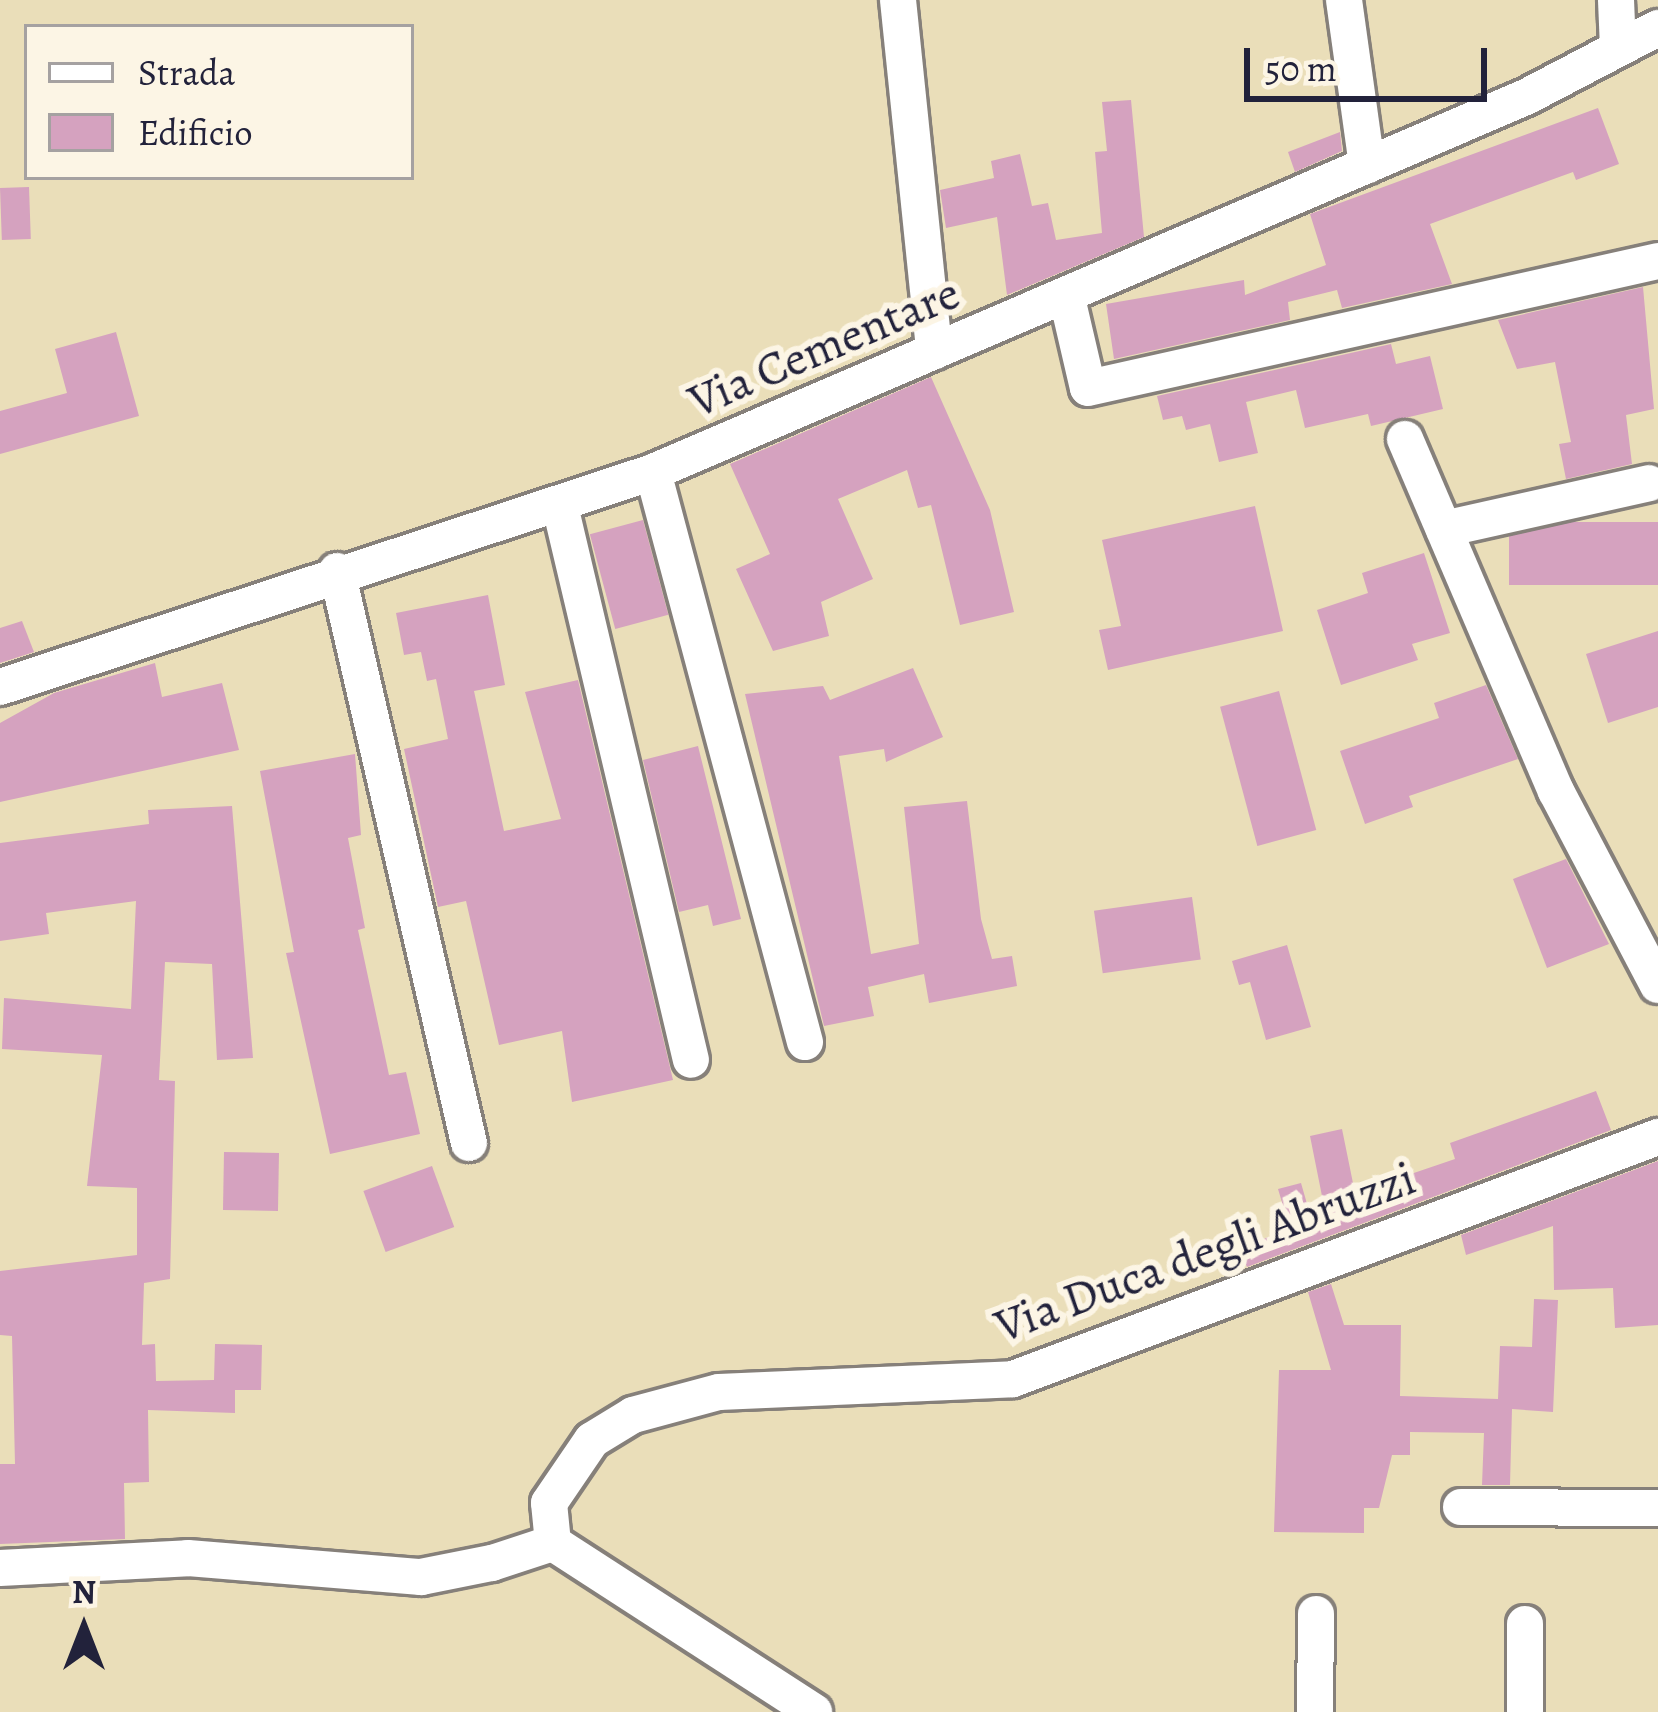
<!DOCTYPE html>
<html>
<head>
<meta charset="utf-8">
<style>
  body { margin:0 }
  #map { position:relative; width:1658px; height:1712px; overflow:hidden; background:#eadeb9; font-family:Alegreya,serif }
  div>[style] { position:absolute }
  .building>* { inset:0; background:#d5a2bf; transform-origin:0 0 }
  .roads { filter:drop-shadow(3px 0 #86807a) drop-shadow(-3px 0 #86807a) drop-shadow(0 3px #86807a) drop-shadow(0 -3px #86807a) }
  .street>* { height:36px; margin:-18px; padding:0 18px; transform-origin:18px; border-radius:18px; background:#fff }
  span { translate:-50% -50%; white-space:nowrap; text-align:center; line-height:1.15; -webkit-text-stroke:12px #fcf5e5; paint-order:stroke }
  .street-label { font-size:48px; color:#22223b }
  .legend { position:absolute; left:24px; top:24px; width:390px; height:156px; box-sizing:border-box; background:#fcf5e5; border:3px solid #a5a1a1; margin:0; padding:15px 21px; list-style:none; font-size:36px; color:#22223b }
  .legend li { display:flex; align-items:center; gap:24px; height:60px }
  .legend b { width:60px; border:3px solid #a5a1a1 }
  .north { position:absolute; left:24px; top:1568px; width:120px; height:120px; -webkit-text-stroke:9px #fcf5e5; paint-order:stroke; rotate:0deg; font-size:33px; font-weight:700; line-height:48px; text-align:center; color:#22223b }
  .north::after { content:''; display:block; margin:auto; width:42px; height:54px; background:#22223b; clip-path:polygon(50% 0,100% 100%,50% 72%,0 100%) }
  .scale { position:absolute; left:1244px; top:48px; width:243px; height:54px; box-sizing:border-box; border:6px solid #22223b; border-top:0; padding-left:15px; font-size:36px; line-height:42px; white-space:nowrap; color:#22223b; -webkit-text-stroke:9px #fcf5e5; paint-order:stroke }
</style>
</head>
<body>
<div id="map">
  <div class="building">
    <div style="clip-path:polygon(1131px 100px,1144px 237px,1007px 295px,997px 217px,946px 228px,940px 190px,994px 178px,991px 161px,1020px 154px,1032px 206px,1048px 203px,1056px 240px,1102px 233px,1095px 152px,1107px 151px,1102px 102px)"></div>
    <div style="clip-path:polygon(1598px 108px,1619px 164px,1576px 180px,1573px 172px,1430px 224px,1452px 284px,1342px 308px,1337px 290px,1288px 302px,1290px 320px,1114px 359px,1106px 304px,1244px 280px,1245px 295px,1326px 265px,1310px 214px)"></div>
    <div style="clip-path:polygon(1340px 132px,1342px 151px,1295px 172px,1288px 152px)"></div>
    <div style="left:29px;top:187px;width:52px;height:29px;rotate:88deg"></div>
    <div style="clip-path:polygon(1643px 287px,1654px 409px,1626px 415px,1632px 464px,1566px 479px,1559px 444px,1571px 442px,1555px 362px,1517px 369px,1498px 320px)"></div>
    <div style="clip-path:polygon(116px 332px,139px 416px,0 454px,0 411px,67px 393px,55px 349px)"></div>
    <div style="clip-path:polygon(1391px 344px,1396px 364px,1430px 356px,1443px 409px,1371px 426px,1368px 414px,1305px 428px,1296px 390px,1246px 402px,1258px 453px,1219px 462px,1210px 424px,1186px 430px,1182px 416px,1163px 420px,1157px 396px)"></div>
    <div style="clip-path:polygon(931px 377px,990px 510px,1014px 612px,960px 625px,931px 505px,918px 508px,907px 470px,838px 499px,873px 579px,821px 602px,829px 636px,773px 651px,736px 569px,770px 554px,730px 464px)"></div>
    <div style="clip-path:polygon(1255px 506px,1283px 631px,1108px 670px,1099px 630px,1121px 626px,1102px 540px)"></div>
    <div style="left:643px;top:520px;width:98px;height:55px;rotate:75deg"></div>
    <div style="left:1658px;top:522px;width:63px;height:149px;rotate:90deg"></div>
    <div style="clip-path:polygon(1424px 553px,1450px 633px,1412px 644px,1418px 660px,1341px 685px,1317px 610px,1368px 593px,1362px 573px)"></div>
    <div style="clip-path:polygon(488px 595px,505px 685px,474px 691px,504px 831px,561px 819px,525px 692px,578px 680px,673px 1080px,572px 1102px,562px 1031px,499px 1045px,466px 901px,438px 907px,404px 749px,448px 739px,436px 679px,427px 681px,421px 652px,404px 655px,396px 613px)"></div>
    <div style="clip-path:polygon(22px 621px,34px 652px,0 663px,0 628px)"></div>
    <div style="clip-path:polygon(1658px 631px,1658px 707px,1608px 723px,1586px 654px)"></div>
    <div style="clip-path:polygon(155px 663px,162px 697px,222px 683px,239px 750px,0 802px,0 723px,54px 693px)"></div>
    <div style="clip-path:polygon(913px 668px,943px 737px,886px 762px,884px 749px,839px 756px,871px 954px,919px 944px,904px 807px,967px 801px,981px 919px,992px 959px,1012px 956px,1017px 986px,929px 1003px,924px 974px,868px 987px,874px 1016px,824px 1026px,745px 694px,823px 686px,830px 700px)"></div>
    <div style="clip-path:polygon(1486px 685px,1518px 759px,1409px 796px,1413px 807px,1365px 824px,1340px 751px,1439px 718px,1434px 703px)"></div>
    <div style="left:1279px;top:691px;width:144px;height:61px;rotate:75deg"></div>
    <div style="clip-path:polygon(698px 746px,741px 919px,713px 926px,708px 905px,679px 912px,643px 760px)"></div>
    <div style="clip-path:polygon(355px 754px,361px 835px,348px 838px,365px 928px,358px 930px,389px 1075px,406px 1072px,420px 1134px,330px 1154px,286px 953px,294px 952px,260px 771px)"></div>
    <div style="clip-path:polygon(232px 806px,253px 1058px,217px 1060px,212px 964px,165px 962px,159px 1080px,175px 1081px,170px 1279px,144px 1283px,142px 1345px,155px 1344px,156px 1381px,214px 1380px,215px 1344px,262px 1345px,261px 1390px,235px 1390px,235px 1413px,148px 1410px,149px 1482px,124px 1483px,125px 1539px,0 1544px,0 1464px,15px 1464px,12px 1336px,0 1335px,0 1271px,137px 1255px,137px 1188px,87px 1186px,102px 1055px,2px 1049px,4px 998px,131px 1009px,136px 901px,46px 913px,49px 934px,0 941px,0 843px,149px 824px,148px 810px)"></div>
    <div style="clip-path:polygon(1566px 859px,1609px 944px,1547px 968px,1513px 879px)"></div>
    <div style="left:1192px;top:897px;width:63px;height:99px;rotate:82deg"></div>
    <div style="clip-path:polygon(1287px 945px,1311px 1027px,1266px 1040px,1250px 982px,1239px 985px,1232px 961px)"></div>
    <div style="clip-path:polygon(1596px 1091px,1611px 1130px,1247px 1267px,1239px 1248px,1290px 1229px,1278px 1189px,1301px 1183px,1312px 1221px,1326px 1216px,1310px 1136px,1342px 1129px,1355px 1193px,1455px 1159px,1450px 1143px)"></div>
    <div style="left:224px;top:1152px;width:55px;height:58px;rotate:1deg"></div>
    <div style="clip-path:polygon(1658px 1161px,1658px 1325px,1615px 1328px,1613px 1288px,1554px 1290px,1553px 1226px,1466px 1255px,1461px 1235px)"></div>
    <div style="left:432px;top:1166px;width:65px;height:73px;rotate:70deg"></div>
    <div style="clip-path:polygon(1331px 1284px,1344px 1325px,1401px 1325px,1400px 1396px,1498px 1399px,1500px 1346px,1532px 1347px,1534px 1299px,1558px 1300px,1553px 1412px,1512px 1409px,1510px 1485px,1482px 1485px,1484px 1433px,1410px 1432px,1410px 1455px,1392px 1455px,1379px 1508px,1364px 1508px,1364px 1533px,1274px 1532px,1279px 1370px,1331px 1370px,1308px 1292px)"></div>
  </div>
  <div class="roads">
    <div class="street">
      <div style="left:898px;top:0;width:353px;rotate:84.1deg"></div>
      <div style="left:1344px;top:0;width:167px;rotate:82.1deg"></div>
      <div style="left:1616px;top:0;width:48px;rotate:87.6deg"></div>
      <div style="left:1067px;top:298px;width:92px;rotate:76.9deg"></div>
      <div style="left:1088px;top:388px;width:584px;rotate:-12.56deg"></div>
      <div style="left:1405px;top:439px;width:383px;rotate:66.8deg"></div>
      <div style="left:1556px;top:791px;width:219px;rotate:62.3deg"></div>
      <div style="left:653px;top:472px;width:590px;rotate:75.07deg"></div>
      <div style="left:560px;top:506px;width:569px;rotate:76.7deg"></div>
      <div style="left:1444px;top:529px;width:210px;rotate:-12.6deg"></div>
      <div style="left:337px;top:571px;width:587px;rotate:77.01deg"></div>
      <div style="left:0;top:687px;width:687px;rotate:-18.22deg"></div>
      <div style="left:653px;top:472px;width:950px;rotate:-23.25deg"></div>
      <div style="left:1526px;top:97px;width:149px;rotate:-27.6deg"></div>
      <div style="left:1461px;top:1507px;width:197px;rotate:0.3deg"></div>
      <div style="left:553px;top:1543px;width:311px;rotate:32.9deg"></div>
      <div style="left:0;top:1568px;width:188px;rotate:-3deg"></div>
      <div style="left:188px;top:1558px;width:234px;rotate:4.7deg"></div>
      <div style="left:421px;top:1577px;width:72px;rotate:-11.2deg"></div>
      <div style="left:492px;top:1563px;width:64px;rotate:-18.2deg"></div>
      <div style="left:553px;top:1543px;width:40px;rotate:-95.7deg"></div>
      <div style="left:549px;top:1503px;width:76px;rotate:-55.7deg"></div>
      <div style="left:592px;top:1440px;width:48px;rotate:-31.4deg"></div>
      <div style="left:633px;top:1415px;width:89px;rotate:-15deg"></div>
      <div style="left:719px;top:1392px;width:294px;rotate:-2.5deg"></div>
      <div style="left:1013px;top:1379px;width:689px;rotate:-20.57deg"></div>
      <div style="left:1525px;top:1624px;width:88px;rotate:90deg"></div>
      <div style="left:1315px;top:1712px;width:98px;rotate:-89.4deg"></div>
    </div>
  </div>
  <div class="street-label">
    <span style="left:824px;top:347px;rotate:-23deg">Via Cementare</span>
    <span style="left:1205px;top:1252px;rotate:-20deg">Via Duca degli Abruzzi</span>
  </div>
  <ul class="legend">
  <li><b style="height:15px;background:#fff"></b>Strada</li>
  <li><b style="height:33px;background:#d5a2bf"></b>Edificio</li>
  </ul>
  <div class="north">N</div>
  <div class="scale">50 m</div>
</div>
</body>
</html>
